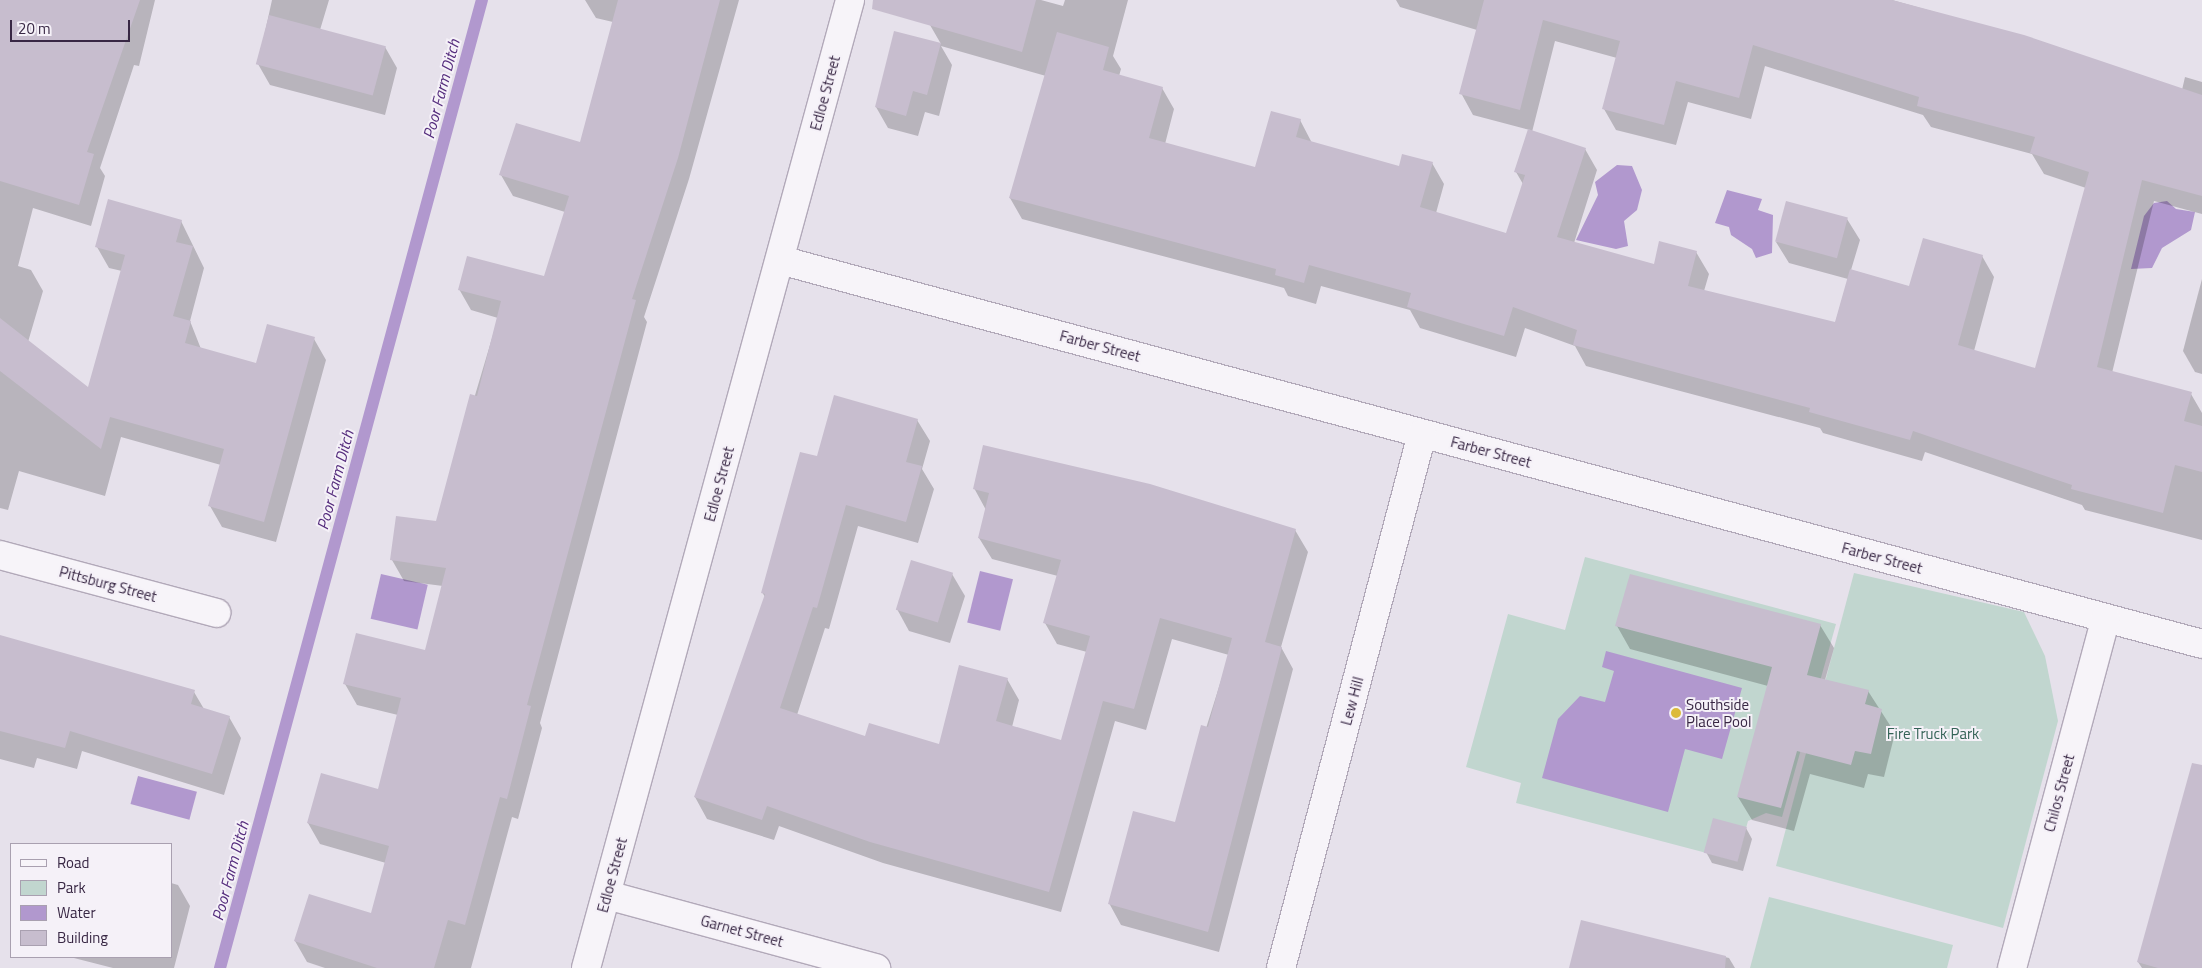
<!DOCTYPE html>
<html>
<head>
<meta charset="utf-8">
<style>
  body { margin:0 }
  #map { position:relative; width:2202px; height:968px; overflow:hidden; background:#e6e1eb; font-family:"Titillium Web",sans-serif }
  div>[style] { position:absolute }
  .green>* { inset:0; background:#c1d6cf }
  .water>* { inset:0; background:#b198ce; transform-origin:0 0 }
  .shadow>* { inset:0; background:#0003 }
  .stream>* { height:12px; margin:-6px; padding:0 6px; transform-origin:6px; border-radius:6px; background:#b198ce }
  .building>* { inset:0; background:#c7bdce; transform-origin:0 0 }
  .roads { filter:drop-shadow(1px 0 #b2a9b9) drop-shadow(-1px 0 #b2a9b9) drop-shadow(0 1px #b2a9b9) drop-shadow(0 -1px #b2a9b9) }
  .minor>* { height:28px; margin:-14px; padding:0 14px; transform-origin:14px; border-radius:14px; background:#f7f4f9 }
  .dots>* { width:14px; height:14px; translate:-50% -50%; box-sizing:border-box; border:2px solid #f5f1f8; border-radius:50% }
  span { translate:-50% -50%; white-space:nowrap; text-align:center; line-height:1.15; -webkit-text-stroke:4px #f5f1f8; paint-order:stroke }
  .street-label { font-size:15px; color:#382744 }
  .poi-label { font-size:15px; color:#382744 }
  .left { translate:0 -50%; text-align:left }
  .park-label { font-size:15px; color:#336256 }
  .water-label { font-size:16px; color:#552d7d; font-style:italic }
  .legend { position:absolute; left:10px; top:843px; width:162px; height:115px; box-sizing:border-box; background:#f5f1f8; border:1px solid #a9a0b0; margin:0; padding:6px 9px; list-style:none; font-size:15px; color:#382744 }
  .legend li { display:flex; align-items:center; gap:10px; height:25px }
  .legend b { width:25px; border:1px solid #a9a0b0 }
  .scale { position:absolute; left:10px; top:20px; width:120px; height:22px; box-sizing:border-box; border:2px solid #382744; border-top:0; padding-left:6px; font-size:15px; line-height:18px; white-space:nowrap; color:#382744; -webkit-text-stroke:4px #f5f1f8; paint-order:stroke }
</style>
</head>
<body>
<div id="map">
  <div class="green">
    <div style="clip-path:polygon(1585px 557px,1836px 624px,1782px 817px,1766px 813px,1748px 821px,1737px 861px,1516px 803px,1521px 783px,1466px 767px,1508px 614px,1565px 630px)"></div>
    <div style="clip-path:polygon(1854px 573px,2024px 612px,2045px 656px,2058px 721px,2003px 928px,1776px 866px)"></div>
    <div style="clip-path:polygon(1769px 897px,1953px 945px,1947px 968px,1750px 968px)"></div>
  </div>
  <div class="water">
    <div style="clip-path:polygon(1617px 165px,1632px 166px,1642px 190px,1637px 210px,1624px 221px,1628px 246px,1616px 249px,1576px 240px,1598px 195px,1595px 182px)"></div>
    <div style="clip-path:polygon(1727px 190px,1762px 199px,1758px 210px,1773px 215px,1772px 253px,1756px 258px,1752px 249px,1731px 235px,1729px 227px,1715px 223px)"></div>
    <div style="clip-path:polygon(2167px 201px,2176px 209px,2195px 212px,2191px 230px,2162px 248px,2152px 268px,2131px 269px,2144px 216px,2154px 203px)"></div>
    <div style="left:980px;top:571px;width:34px;height:53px;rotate:14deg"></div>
    <div style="left:381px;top:574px;width:48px;height:46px;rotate:13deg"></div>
    <div style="clip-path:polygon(1606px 651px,1742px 688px,1722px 759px,1685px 749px,1668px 812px,1542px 778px,1558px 719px,1580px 696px,1605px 702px,1614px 671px,1602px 667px)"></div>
    <div style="left:138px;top:776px;width:61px;height:29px;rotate:15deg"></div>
  </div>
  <div class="shadow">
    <div style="clip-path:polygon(0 0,155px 0,139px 66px,134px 65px,100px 168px,105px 176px,91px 226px,33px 208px,18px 266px,31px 270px,43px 291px,28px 342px,89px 389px,122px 271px,109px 268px,97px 247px,181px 221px,204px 268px,190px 321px,201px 349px,257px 365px,314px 339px,326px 360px,276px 542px,222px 527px,210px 506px,221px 465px,121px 437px,105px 496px,19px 471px,8px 510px,0 508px)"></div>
    <div style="clip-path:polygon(272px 0,329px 0,320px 30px,385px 47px,397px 68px,385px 115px,270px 85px,258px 64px)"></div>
    <div style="clip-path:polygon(585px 0,739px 0,689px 179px,644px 317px,647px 322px,540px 723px,542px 728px,518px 819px,512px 817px,471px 968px,325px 968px,307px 962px,295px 941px,372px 915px,386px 863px,320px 844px,308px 823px,379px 790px,398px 715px,357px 705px,345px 684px,426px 651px,443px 586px,404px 581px,392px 560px,437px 523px,498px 318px,471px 310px,459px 289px,545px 278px,565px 212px,513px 196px,501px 175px,581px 144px,613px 22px,596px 18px)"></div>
    <div style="clip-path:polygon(evenodd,937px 0,1041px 0,1063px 6px,1065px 0,1128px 0,1113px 56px,1121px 69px,1119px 76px,1162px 88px,1174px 109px,1165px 144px,1256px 169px,1300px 120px,1312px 143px,1400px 167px,1432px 163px,1444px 184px,1436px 213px,1507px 234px,1523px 184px,1516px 172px,1530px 130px,1473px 115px,1461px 93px,1477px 30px,1400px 7px,1396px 0,1892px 0,2024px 37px,2182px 90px,2185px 77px,2202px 82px,2202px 214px,2154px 201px,2112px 373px,2191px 394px,2202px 413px,2202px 540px,2085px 510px,2082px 505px,1925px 452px,1922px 461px,1823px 433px,1820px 428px,1586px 366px,1575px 346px,1525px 328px,1516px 357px,1420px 328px,1410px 310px,1321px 286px,1316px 304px,1288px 296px,1284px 288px,1022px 219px,1010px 198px,1046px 76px,941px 46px,952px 65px,939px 116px,925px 112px,918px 136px,888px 128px,876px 107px,895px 32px,941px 44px,930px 25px,937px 0,1555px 41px,1617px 58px,1604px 109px,1616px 130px,1676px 145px,1688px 102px,1751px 119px,1765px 66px,1923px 115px,1931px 127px,2032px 154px,2044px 174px,2086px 188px,2036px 370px,1974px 351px,1994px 277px,1982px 256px,1910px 287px,1851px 270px,1860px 240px,1847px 219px,1776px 242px,1789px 263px,1848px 279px,1835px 324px,1704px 291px,1709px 274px,1696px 252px,1654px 265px,1574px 243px,1597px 170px,1585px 149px,1532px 132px,1555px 41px)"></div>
    <div style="clip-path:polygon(2202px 279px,2202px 374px,2195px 372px,2183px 351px)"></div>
    <div style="clip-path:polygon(917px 420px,930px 441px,922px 469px,934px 489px,918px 543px,858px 526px,829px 629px,825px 628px,797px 715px,866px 738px,940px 746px,1007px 679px,1019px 700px,1012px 727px,1062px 741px,1087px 652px,1057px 644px,1045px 623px,1058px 576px,992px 559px,979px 538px,986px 510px,974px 488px,1295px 530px,1308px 552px,1281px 647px,1293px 669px,1219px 952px,1121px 925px,1109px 903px,1176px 824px,1229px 655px,1172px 639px,1146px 730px,1115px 721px,1061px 912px,883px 863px,779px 826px,774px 840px,707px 819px,695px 797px,765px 597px,762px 592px,818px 458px)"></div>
    <div style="clip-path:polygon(952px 574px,965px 596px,950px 643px,909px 631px,897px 609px)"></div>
    <div style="clip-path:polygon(1820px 625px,1834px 648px,1825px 680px,1868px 691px,1895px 733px,1884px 777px,1868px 774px,1864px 788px,1810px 774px,1794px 831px,1752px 820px,1738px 797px,1768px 686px,1630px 649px,1617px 626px)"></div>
    <div style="clip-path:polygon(0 637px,194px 692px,204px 709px,229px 717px,241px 738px,224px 795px,82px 751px,77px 769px,37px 758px,34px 768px,0 759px)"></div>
    <div style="clip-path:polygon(2202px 769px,2202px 968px,2142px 968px,2138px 962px)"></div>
    <div style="clip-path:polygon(1746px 828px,1752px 839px,1743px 871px,1712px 863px,1706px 852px)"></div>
    <div style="clip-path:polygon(171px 883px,178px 885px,190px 906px,174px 968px,113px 968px,70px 957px,171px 957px)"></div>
    <div style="clip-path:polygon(1582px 921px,1729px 958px,1735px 968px,1570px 968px)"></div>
  </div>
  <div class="stream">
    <div style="left:220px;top:968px;width:1003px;rotate:-74.86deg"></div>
  </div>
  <div class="building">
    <div style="clip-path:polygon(0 0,140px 0,87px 152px,94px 154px,79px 205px,0 181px)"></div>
    <div style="clip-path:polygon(618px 0,720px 0,678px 158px,632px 299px,636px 300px,527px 705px,531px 706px,507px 799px,500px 797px,465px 925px,448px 920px,434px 968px,377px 968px,294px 941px,309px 894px,371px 913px,389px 846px,307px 823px,321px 773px,378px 789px,401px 698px,343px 684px,356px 633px,425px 650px,446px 568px,390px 560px,396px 516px,436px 521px,470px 394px,477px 396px,501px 301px,458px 290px,467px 256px,544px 276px,569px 196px,499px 175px,516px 123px,580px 142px)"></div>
    <div style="clip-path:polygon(873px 0,1036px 0,1022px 52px,872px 9px)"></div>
    <div style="clip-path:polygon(1484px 0,1892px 0,2024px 35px,2202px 95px,2202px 196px,2142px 180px,2097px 367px,2192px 392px,2184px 421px,2202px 426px,2202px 472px,2175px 465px,2163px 513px,2071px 489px,2072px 485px,1913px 431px,1910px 440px,1809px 412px,1810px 408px,1573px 345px,1577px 330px,1513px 307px,1504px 336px,1407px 307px,1411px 293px,1309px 265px,1304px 283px,1275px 275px,1276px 269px,1009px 198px,1057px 32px,1109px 47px,1103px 70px,1163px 87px,1149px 138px,1255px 167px,1271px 111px,1301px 119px,1296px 137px,1399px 166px,1402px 154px,1433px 162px,1420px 207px,1506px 233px,1525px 175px,1514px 172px,1528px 129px,1586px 148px,1557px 237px,1654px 264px,1659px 241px,1697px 251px,1688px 286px,1835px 322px,1850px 269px,1909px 286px,1923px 238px,1983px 255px,1958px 345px,2035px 368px,2089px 172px,2030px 153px,2035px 137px,1917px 106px,1919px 97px,1753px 45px,1739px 98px,1676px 81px,1664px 125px,1602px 109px,1620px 41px,1543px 20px,1520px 110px,1459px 94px)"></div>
    <div style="left:269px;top:15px;width:121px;height:51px;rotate:15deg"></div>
    <div style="clip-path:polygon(894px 31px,941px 43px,927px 95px,913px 91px,906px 116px,875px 107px)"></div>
    <div style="clip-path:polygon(108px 199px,182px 220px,176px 242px,193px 246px,173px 316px,191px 321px,185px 343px,256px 363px,267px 324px,315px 337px,264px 522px,208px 506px,224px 449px,110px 417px,101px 449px,0 371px,0 318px,88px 387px,125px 255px,95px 247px)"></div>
    <div style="left:1786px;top:201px;width:64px;height:42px;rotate:15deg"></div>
    <div style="clip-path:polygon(834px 395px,918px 419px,906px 462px,922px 466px,906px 522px,846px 505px,817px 608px,813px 607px,780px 708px,865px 736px,869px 723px,939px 744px,959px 665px,1008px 678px,996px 721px,1061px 740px,1090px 636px,1043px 623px,1061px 560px,978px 538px,989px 493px,973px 489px,983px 445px,1150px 484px,1296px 529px,1265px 642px,1282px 647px,1208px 932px,1108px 904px,1133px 811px,1175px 822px,1201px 725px,1208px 727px,1232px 638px,1160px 618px,1134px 709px,1103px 701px,1049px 892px,870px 842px,767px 806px,762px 820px,694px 797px,765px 594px,761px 593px,800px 452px,817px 456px)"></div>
    <div style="left:911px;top:560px;width:44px;height:52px;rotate:17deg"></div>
    <div style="clip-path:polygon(1630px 574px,1821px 624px,1807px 675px,1869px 690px,1865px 704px,1882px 709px,1871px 754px,1855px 751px,1851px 765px,1797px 751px,1781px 808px,1737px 797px,1772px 667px,1615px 626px)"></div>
    <div style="clip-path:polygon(0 635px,195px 690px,191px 704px,230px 716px,212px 774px,70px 731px,65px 748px,0 731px)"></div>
    <div style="clip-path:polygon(2192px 763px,2202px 765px,2202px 968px,2158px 968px,2137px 962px)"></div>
    <div style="left:1713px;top:818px;width:35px;height:36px;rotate:15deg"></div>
    <div style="clip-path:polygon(1581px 920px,1726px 956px,1725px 968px,1569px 968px)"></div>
  </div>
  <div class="roads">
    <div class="minor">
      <div style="left:780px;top:260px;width:1473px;rotate:15.11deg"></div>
      <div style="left:0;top:555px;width:224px;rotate:15deg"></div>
      <div style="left:607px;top:895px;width:279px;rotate:15.2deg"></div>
      <div style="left:586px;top:968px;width:1003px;rotate:-74.74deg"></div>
      <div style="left:1281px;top:968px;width:552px;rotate:-75.21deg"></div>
      <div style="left:2012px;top:968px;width:362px;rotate:-75deg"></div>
    </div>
  </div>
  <div class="dots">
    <div style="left:1676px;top:713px;background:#dcbb3a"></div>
  </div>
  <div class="street-label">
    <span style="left:825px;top:93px;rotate:-75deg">Edloe Street</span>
    <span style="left:1100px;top:346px;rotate:15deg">Farber Street</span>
    <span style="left:1491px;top:452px;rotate:15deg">Farber Street</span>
    <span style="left:719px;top:484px;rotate:-75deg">Edloe Street</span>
    <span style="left:1882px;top:558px;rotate:15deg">Farber Street</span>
    <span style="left:108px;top:584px;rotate:15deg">Pittsburg Street</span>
    <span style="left:1352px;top:701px;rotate:-75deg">Lew Hill</span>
    <span style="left:2059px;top:793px;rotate:-75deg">Chilos Street</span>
    <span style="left:612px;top:875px;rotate:-75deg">Edloe Street</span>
    <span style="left:742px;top:931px;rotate:15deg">Garnet Street</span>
  </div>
  <div class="poi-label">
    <span class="left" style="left:1686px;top:713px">Southside<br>Place Pool</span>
  </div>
  <div class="park-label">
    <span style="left:1933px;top:734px">Fire Truck Park</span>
  </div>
  <div class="water-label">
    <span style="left:441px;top:89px;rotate:-75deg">Poor Farm Ditch</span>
    <span style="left:335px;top:480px;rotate:-75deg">Poor Farm Ditch</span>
    <span style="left:230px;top:871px;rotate:-75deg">Poor Farm Ditch</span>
  </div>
  <ul class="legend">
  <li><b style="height:6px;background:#f7f4f9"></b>Road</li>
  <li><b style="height:14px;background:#c1d6cf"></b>Park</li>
  <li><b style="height:14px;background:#b198ce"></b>Water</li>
  <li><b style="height:14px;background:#c7bdce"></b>Building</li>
  </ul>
  <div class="scale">20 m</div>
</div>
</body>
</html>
